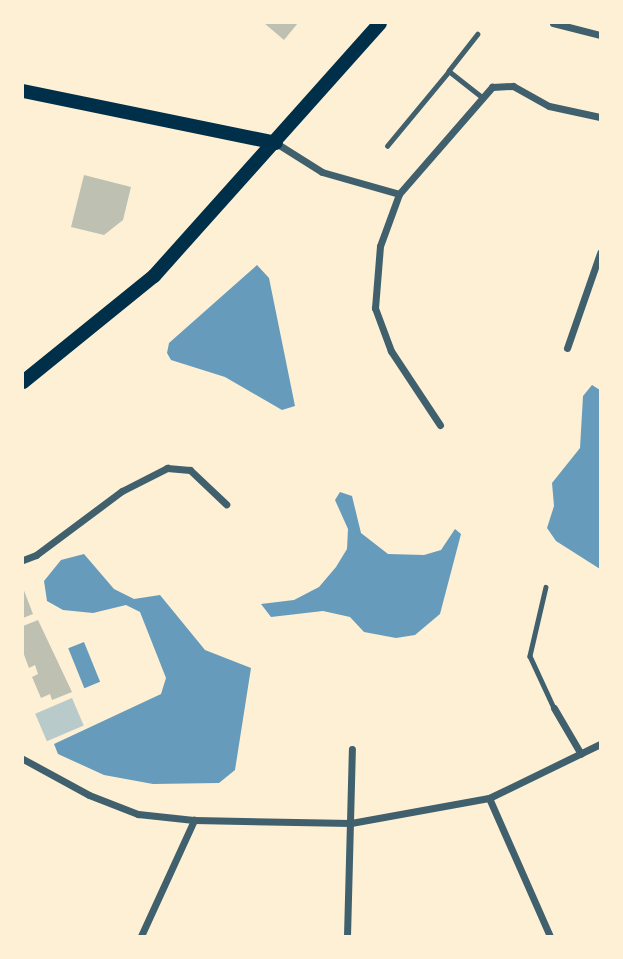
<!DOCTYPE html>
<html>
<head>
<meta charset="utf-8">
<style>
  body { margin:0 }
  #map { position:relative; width:623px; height:959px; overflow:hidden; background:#fdf0d5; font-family:"IBM Plex Sans",sans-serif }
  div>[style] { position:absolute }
  .green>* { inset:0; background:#b9caca; transform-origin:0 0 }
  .water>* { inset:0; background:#669bbc; transform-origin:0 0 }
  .building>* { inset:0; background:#bec0b2 }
  .service>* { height:4.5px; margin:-2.25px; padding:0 2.25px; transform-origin:2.25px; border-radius:2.25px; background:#3f606c }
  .minor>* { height:7px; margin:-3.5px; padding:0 3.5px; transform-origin:3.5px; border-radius:3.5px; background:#3f606c }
  .primary>* { height:14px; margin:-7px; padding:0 7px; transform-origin:7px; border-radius:7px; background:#003049 }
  span { translate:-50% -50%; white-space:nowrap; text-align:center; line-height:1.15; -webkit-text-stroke:6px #fdf0d5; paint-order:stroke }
  .frame { position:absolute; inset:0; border:24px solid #fdf0d5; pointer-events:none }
</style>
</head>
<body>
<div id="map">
  <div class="green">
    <div style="left:72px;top:698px;width:30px;height:40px;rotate:67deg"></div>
  </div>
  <div class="water">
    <div style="clip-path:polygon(257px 265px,269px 278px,295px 406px,282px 410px,225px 377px,171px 360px,167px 353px,169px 343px)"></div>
    <div style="clip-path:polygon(592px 385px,600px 390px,600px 569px,556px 541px,547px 528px,554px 506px,552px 483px,580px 448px,583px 396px)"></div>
    <div style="clip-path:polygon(340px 492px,352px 496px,361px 533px,388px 554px,424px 555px,441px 550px,455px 529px,461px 534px,440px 614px,415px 635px,396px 638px,364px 632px,350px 617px,323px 611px,271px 617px,261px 604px,294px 600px,319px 587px,336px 567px,347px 549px,348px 529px,335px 500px)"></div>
    <div style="clip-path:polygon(84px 554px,114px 589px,134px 599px,160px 595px,205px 650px,251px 668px,235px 770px,219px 783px,153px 784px,104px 775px,58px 754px,54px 744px,161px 694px,166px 678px,140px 612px,126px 605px,93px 613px,63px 610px,47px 601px,44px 581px,61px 560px)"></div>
    <div style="left:84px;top:642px;width:43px;height:17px;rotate:68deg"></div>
  </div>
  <div class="building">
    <div style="clip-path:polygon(264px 23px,298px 23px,284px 40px)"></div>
    <div style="clip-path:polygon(84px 175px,131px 187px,123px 220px,104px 235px,71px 227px)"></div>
    <div style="clip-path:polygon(23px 588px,33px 614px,23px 618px)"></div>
    <div style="clip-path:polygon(38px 620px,72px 692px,52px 700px,50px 694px,41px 698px,32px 677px,38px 674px,35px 665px,29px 668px,23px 652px,23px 626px)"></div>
  </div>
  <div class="service">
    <div style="left:478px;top:34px;width:47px;rotate:128.1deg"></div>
    <div style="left:449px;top:71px;width:42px;rotate:38.2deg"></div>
    <div style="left:387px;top:146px;width:97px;rotate:-50.4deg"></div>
    <div style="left:546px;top:587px;width:71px;rotate:103.1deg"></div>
    <div style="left:530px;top:656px;width:57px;rotate:65.2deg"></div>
  </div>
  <div class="minor">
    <div style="left:553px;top:23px;width:49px;rotate:14.3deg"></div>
    <div style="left:276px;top:143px;width:54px;rotate:32.2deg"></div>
    <div style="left:322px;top:172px;width:80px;rotate:15.9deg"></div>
    <div style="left:567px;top:348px;width:101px;rotate:-70.8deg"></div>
    <div style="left:440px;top:425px;width:89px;rotate:-123.5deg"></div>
    <div style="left:391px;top:351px;width:46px;rotate:-110.4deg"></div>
    <div style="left:375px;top:308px;width:62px;rotate:-85.4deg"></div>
    <div style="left:380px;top:246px;width:55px;rotate:-69.9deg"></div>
    <div style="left:399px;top:194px;width:142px;rotate:-49deg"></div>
    <div style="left:492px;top:87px;width:21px;rotate:-3deg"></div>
    <div style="left:513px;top:86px;width:41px;rotate:29.1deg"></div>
    <div style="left:549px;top:106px;width:52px;rotate:12.2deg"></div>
    <div style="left:23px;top:560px;width:14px;rotate:-21deg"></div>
    <div style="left:36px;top:555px;width:107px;rotate:-36.7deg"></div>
    <div style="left:122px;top:491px;width:51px;rotate:-27.1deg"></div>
    <div style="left:167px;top:468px;width:23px;rotate:5deg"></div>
    <div style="left:190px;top:470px;width:50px;rotate:43.4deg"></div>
    <div style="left:554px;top:708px;width:53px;rotate:59.6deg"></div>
    <div style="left:23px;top:759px;width:75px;rotate:28.6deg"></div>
    <div style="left:89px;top:795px;width:53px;rotate:21.2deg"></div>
    <div style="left:138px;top:814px;width:56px;rotate:6.1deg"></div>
    <div style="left:194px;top:820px;width:157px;rotate:1.1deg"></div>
    <div style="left:351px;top:823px;width:140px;rotate:-10.3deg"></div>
    <div style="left:489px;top:798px;width:123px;rotate:-25.9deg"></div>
    <div style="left:489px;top:798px;width:151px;rotate:66.2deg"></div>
    <div style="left:141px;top:936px;width:128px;rotate:-65.4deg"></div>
    <div style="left:347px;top:936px;width:187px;rotate:-88.5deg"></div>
  </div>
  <div class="primary">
    <div style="left:23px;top:91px;width:258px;rotate:11.6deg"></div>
    <div style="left:23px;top:382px;width:169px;rotate:-39deg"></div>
    <div style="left:154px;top:276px;width:339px;rotate:-48.2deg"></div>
  </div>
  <div class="frame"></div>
</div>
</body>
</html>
